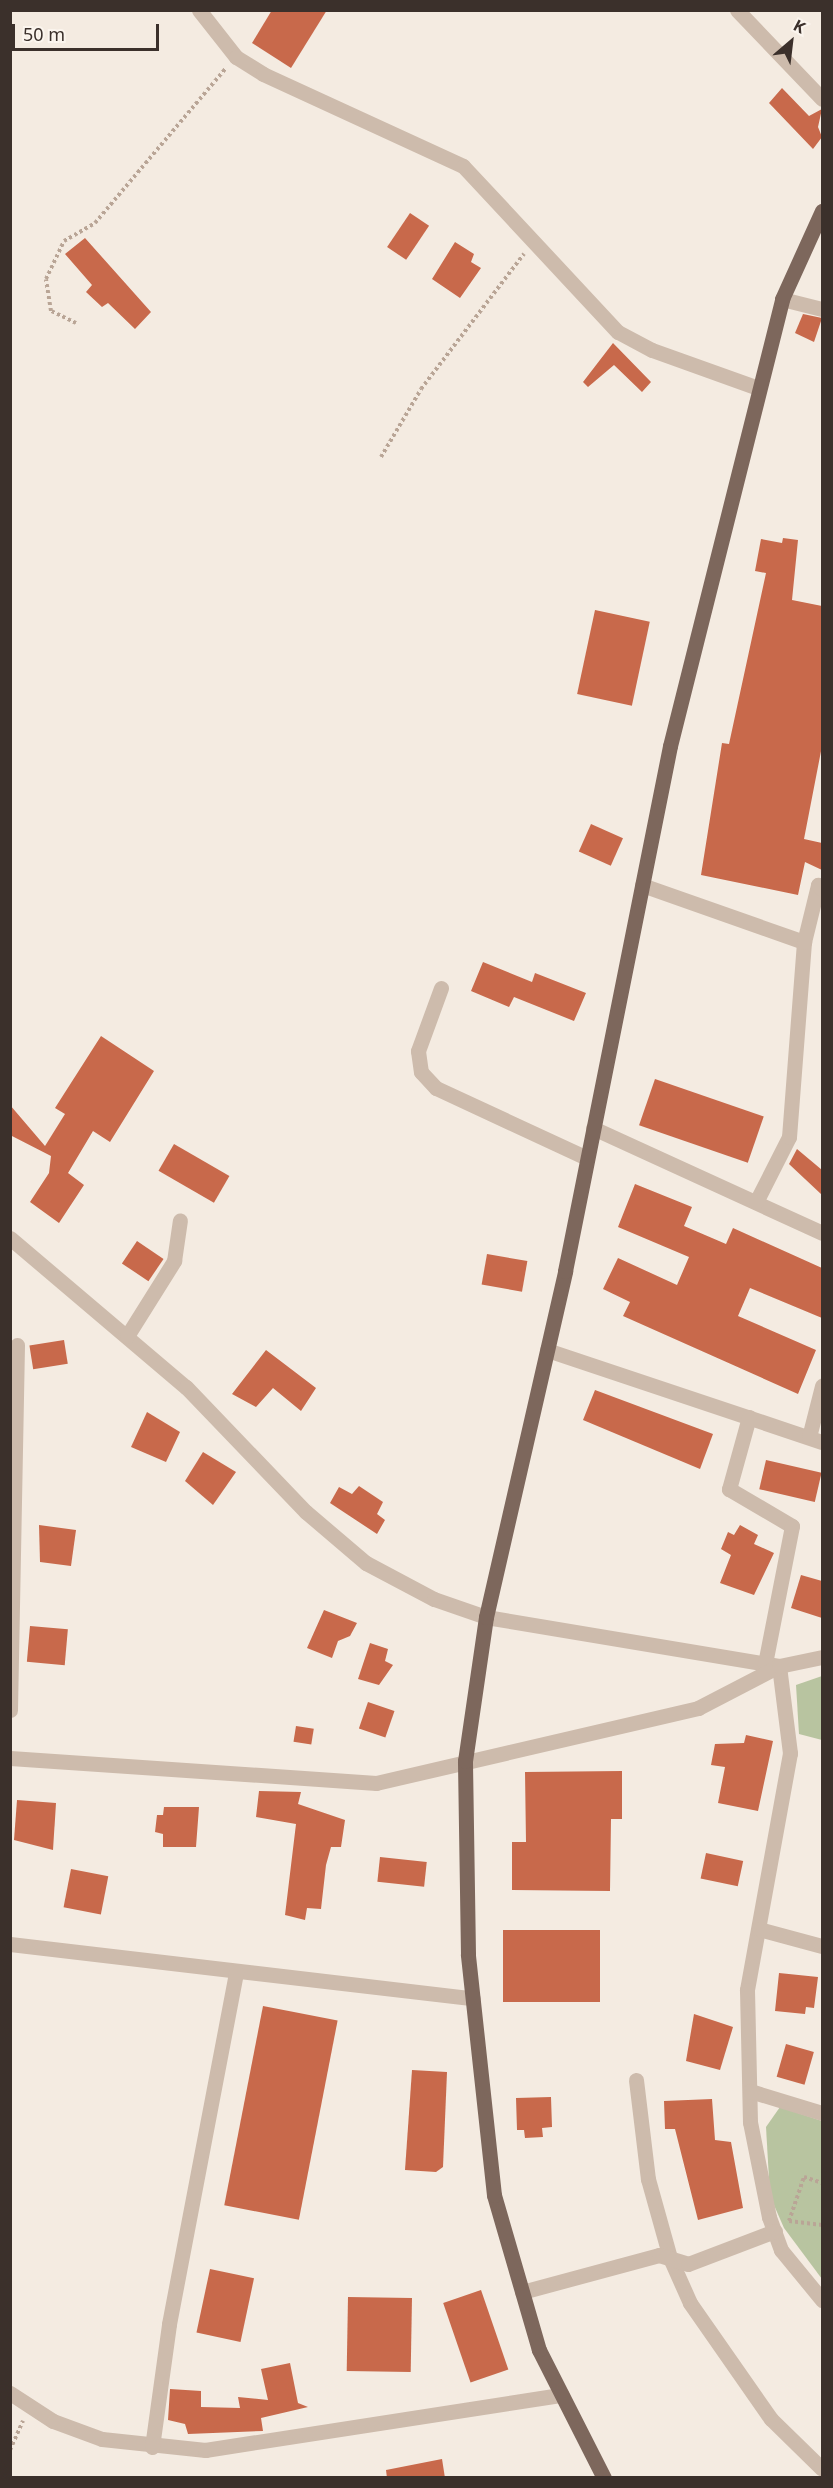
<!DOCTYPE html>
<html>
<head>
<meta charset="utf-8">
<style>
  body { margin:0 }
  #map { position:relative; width:833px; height:2488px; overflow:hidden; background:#f4ebe1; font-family:"Noto Sans",sans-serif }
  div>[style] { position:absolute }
  .green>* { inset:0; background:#b8c4a0 }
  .building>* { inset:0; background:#c8694b; transform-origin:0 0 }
  .path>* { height:4px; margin-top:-2px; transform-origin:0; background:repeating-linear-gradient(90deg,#b9a596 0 3px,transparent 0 6px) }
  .minor>* { height:15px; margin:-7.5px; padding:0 7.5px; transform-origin:7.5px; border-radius:7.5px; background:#cdbbac }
  .major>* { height:15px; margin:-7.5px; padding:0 7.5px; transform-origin:7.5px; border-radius:7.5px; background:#7d675c }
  span { translate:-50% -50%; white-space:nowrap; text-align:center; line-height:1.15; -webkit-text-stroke:4.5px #fbf5ee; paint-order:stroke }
  .frame { position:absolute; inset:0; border:12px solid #3b302b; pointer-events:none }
  .north { position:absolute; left:761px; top:12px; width:60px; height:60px; -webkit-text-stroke:4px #fbf5ee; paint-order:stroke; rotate:28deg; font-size:16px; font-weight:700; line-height:24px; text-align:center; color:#3b302b }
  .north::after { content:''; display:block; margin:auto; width:21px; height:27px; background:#3b302b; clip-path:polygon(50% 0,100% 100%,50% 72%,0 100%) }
  .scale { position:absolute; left:12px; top:24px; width:147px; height:27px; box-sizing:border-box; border:3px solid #3b302b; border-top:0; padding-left:8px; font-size:18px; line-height:21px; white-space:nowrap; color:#3b302b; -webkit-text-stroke:4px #fbf5ee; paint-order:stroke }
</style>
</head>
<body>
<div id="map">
  <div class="green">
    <div style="clip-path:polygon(822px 1676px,822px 1740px,799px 1734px,796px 1685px)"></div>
    <div style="clip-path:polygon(780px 2107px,822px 2121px,822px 2279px,784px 2228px,770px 2196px,766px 2127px)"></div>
  </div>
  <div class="building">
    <div style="clip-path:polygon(272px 10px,327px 10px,291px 68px,252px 43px)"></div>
    <div style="clip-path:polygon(782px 88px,809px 116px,822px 109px,818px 127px,822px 137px,813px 149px,769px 103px)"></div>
    <div style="left:410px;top:213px;width:23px;height:41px;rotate:34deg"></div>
    <div style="clip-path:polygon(85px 238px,151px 312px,135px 329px,108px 303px,102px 307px,86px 292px,92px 285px,65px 254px)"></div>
    <div style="clip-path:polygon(455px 242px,474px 254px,471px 262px,481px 268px,460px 298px,432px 279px)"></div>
    <div style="clip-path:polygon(803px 314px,822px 318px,814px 342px,795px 333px)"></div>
    <div style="clip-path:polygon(613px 343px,651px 382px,642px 392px,614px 365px,588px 387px,583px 382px)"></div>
    <div style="clip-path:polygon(783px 538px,798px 540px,792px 600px,822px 606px,822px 746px,804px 839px,822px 843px,822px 870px,805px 862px,798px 895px,701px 875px,722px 743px,729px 744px,766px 573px,755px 571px,761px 539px,782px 543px)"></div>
    <div style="left:595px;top:610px;width:56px;height:86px;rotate:12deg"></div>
    <div style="left:591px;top:824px;width:35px;height:30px;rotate:24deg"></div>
    <div style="clip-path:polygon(483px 962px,532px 982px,535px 973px,586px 993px,574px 1021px,514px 997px,509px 1007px,471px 991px)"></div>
    <div style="clip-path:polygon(101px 1036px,154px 1071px,110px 1142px,93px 1131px,68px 1173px,84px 1185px,59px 1223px,30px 1202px,49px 1173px,51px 1156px,10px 1135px,10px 1105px,45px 1146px,65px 1114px,55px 1108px)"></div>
    <div style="left:655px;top:1079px;width:115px;height:49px;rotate:19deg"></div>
    <div style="left:174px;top:1144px;width:64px;height:31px;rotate:30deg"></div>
    <div style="clip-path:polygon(797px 1149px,822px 1170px,822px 1195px,789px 1164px)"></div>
    <div style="clip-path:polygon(635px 1184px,692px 1207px,684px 1226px,726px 1244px,733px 1228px,822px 1268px,822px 1318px,750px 1288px,738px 1316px,816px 1350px,798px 1394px,623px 1316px,630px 1302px,603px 1289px,618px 1258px,677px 1285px,689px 1257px,618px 1227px)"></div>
    <div style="left:137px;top:1241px;width:32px;height:27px;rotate:34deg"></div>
    <div style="left:487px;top:1254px;width:41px;height:31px;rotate:10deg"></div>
    <div style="left:64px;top:1340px;width:24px;height:35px;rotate:81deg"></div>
    <div style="clip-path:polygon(266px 1350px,316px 1388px,301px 1411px,273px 1388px,256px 1407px,232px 1394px)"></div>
    <div style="clip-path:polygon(595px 1390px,713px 1434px,700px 1469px,583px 1420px)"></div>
    <div style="clip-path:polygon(147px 1412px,180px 1432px,166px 1462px,131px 1447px)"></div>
    <div style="clip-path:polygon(203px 1452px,236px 1472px,213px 1505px,185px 1481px)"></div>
    <div style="left:766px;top:1460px;width:57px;height:30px;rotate:13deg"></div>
    <div style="clip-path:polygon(359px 1486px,383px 1502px,377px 1514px,385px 1520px,377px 1534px,330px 1503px,339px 1487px,352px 1494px)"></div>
    <div style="clip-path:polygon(39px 1525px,76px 1530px,71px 1566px,40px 1562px)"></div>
    <div style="clip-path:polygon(740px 1525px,758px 1535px,754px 1544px,774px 1553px,754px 1595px,720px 1583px,731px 1555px,721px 1549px,728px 1532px,734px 1535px)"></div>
    <div style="clip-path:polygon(801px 1575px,822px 1581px,822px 1618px,791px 1608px)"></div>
    <div style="clip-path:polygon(324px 1610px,357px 1623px,350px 1636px,338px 1641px,332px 1658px,307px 1648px)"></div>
    <div style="left:30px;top:1626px;width:38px;height:36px;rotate:5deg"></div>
    <div style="clip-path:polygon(370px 1643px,388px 1649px,385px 1661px,393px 1665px,379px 1685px,358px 1679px)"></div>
    <div style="left:368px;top:1702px;width:28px;height:28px;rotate:19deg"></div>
    <div style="left:296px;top:1726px;width:18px;height:16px;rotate:9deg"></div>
    <div style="clip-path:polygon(746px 1735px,773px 1741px,758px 1811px,718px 1803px,725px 1767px,711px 1765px,715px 1744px,744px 1743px)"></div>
    <div style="clip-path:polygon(622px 1771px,622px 1819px,611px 1819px,610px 1891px,512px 1890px,512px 1842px,526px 1842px,525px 1772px)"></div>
    <div style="clip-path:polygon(259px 1791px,301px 1792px,298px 1804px,345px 1820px,341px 1847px,331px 1847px,326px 1865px,321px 1909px,307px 1908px,305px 1920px,285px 1915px,296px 1824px,256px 1817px)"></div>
    <div style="clip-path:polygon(17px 1800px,56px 1803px,53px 1850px,14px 1840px)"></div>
    <div style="clip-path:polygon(164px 1807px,199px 1807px,196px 1847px,163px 1847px,163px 1834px,155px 1832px,157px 1815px,163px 1815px)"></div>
    <div style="left:706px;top:1853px;width:38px;height:26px;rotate:12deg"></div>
    <div style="left:380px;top:1857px;width:47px;height:25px;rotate:6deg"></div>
    <div style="left:71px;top:1869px;width:38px;height:39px;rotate:11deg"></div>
    <div style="left:503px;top:1930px;width:97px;height:72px"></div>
    <div style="clip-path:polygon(779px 1973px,818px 1977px,814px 2008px,806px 2007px,805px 2014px,775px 2011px)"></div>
    <div style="left:263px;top:2006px;width:76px;height:203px;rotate:11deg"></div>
    <div style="clip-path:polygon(694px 2014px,733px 2027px,720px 2070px,686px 2061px)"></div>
    <div style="left:786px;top:2044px;width:29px;height:34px;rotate:16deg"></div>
    <div style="clip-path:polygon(412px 2070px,447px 2072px,443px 2167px,436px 2172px,405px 2170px)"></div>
    <div style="clip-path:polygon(551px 2097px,552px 2127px,542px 2128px,543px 2137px,525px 2138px,524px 2130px,517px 2130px,516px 2098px)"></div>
    <div style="clip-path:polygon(712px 2099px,715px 2140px,731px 2142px,743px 2208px,698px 2220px,675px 2129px,665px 2129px,664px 2101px)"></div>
    <div style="left:210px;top:2269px;width:45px;height:65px;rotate:12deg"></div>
    <div style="left:481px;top:2290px;width:84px;height:40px;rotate:71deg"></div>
    <div style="left:348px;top:2297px;width:64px;height:74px;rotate:1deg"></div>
    <div style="clip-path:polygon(290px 2363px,298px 2403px,308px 2407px,261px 2418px,263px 2431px,188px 2434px,185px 2424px,168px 2420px,170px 2389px,201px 2391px,201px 2407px,240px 2408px,238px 2397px,268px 2400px,261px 2369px)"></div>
    <div style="clip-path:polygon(442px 2459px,445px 2478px,387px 2478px,386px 2470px)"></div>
  </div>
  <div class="path">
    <div style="left:76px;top:323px;width:28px;rotate:-154deg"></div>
    <div style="left:51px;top:311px;width:32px;rotate:-99deg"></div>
    <div style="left:46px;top:279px;width:42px;rotate:-64.7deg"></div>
    <div style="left:64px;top:241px;width:36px;rotate:-30deg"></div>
    <div style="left:95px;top:223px;width:202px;rotate:-49.8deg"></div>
    <div style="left:381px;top:457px;width:79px;rotate:-59.5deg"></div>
    <div style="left:421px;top:389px;width:170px;rotate:-52.7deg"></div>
    <div style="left:822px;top:2225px;width:33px;rotate:-173deg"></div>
    <div style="left:789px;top:2221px;width:46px;rotate:-71.2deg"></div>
    <div style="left:804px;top:2177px;width:19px;rotate:18deg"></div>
    <div style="left:10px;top:2450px;width:32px;rotate:-66deg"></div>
  </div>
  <div class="minor">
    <div style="left:199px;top:10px;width:60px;rotate:51.8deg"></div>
    <div style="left:236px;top:57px;width:32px;rotate:32deg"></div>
    <div style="left:263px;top:74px;width:220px;rotate:24.7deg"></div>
    <div style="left:463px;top:166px;width:227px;rotate:47deg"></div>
    <div style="left:618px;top:332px;width:38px;rotate:28deg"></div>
    <div style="left:652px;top:350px;width:113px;rotate:19.7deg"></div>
    <div style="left:737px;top:10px;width:123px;rotate:46.3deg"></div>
    <div style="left:782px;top:299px;width:41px;rotate:14deg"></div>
    <div style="left:642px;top:885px;width:172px;rotate:19.4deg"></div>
    <div style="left:441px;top:988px;width:67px;rotate:110.1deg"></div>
    <div style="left:418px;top:1051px;width:21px;rotate:82deg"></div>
    <div style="left:421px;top:1072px;width:22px;rotate:47deg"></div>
    <div style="left:436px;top:1088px;width:166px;rotate:24.9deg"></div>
    <div style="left:593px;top:1128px;width:252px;rotate:24.6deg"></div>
    <div style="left:756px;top:1202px;width:73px;rotate:-63.1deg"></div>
    <div style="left:789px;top:1137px;width:196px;rotate:-85.6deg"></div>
    <div style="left:804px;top:942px;width:59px;rotate:-76.2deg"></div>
    <div style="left:818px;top:885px;width:6px;rotate:45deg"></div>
    <div style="left:10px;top:1238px;width:231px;rotate:40.3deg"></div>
    <div style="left:186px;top:1387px;width:173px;rotate:46.2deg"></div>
    <div style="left:306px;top:1512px;width:79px;rotate:40.4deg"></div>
    <div style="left:366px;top:1563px;width:77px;rotate:27.9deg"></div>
    <div style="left:434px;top:1599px;width:55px;rotate:19.1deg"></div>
    <div style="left:486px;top:1617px;width:297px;rotate:9.5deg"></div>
    <div style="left:779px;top:1666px;width:88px;rotate:82.8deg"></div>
    <div style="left:790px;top:1753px;width:241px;rotate:100.3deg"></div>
    <div style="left:747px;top:1990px;width:132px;rotate:88.7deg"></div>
    <div style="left:750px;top:2122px;width:97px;rotate:78.7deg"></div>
    <div style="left:769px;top:2217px;width:35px;rotate:70deg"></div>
    <div style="left:781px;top:2250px;width:65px;rotate:50.6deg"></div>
    <div style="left:127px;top:1336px;width:89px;rotate:-57.9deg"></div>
    <div style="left:174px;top:1261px;width:41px;rotate:-81.7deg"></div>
    <div style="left:547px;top:1350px;width:290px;rotate:18.5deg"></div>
    <div style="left:749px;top:1417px;width:75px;rotate:105.5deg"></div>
    <div style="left:729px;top:1489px;width:73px;rotate:30.4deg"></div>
    <div style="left:792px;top:1526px;width:141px;rotate:101.1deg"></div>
    <div style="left:809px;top:1437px;width:53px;rotate:-75.7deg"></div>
    <div style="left:10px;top:1710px;width:365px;rotate:-88.9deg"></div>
    <div style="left:10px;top:1758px;width:367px;rotate:3.9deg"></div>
    <div style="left:376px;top:1783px;width:331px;rotate:-13.1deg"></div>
    <div style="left:698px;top:1708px;width:91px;rotate:-27.4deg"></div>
    <div style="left:779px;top:1666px;width:44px;rotate:-11.8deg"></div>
    <div style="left:759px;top:1929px;width:65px;rotate:15.1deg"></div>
    <div style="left:10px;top:1944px;width:466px;rotate:6.7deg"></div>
    <div style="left:636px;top:2080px;width:100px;rotate:83.1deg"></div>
    <div style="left:648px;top:2179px;width:82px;rotate:74.4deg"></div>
    <div style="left:670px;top:2258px;width:49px;rotate:66deg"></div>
    <div style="left:690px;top:2303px;width:141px;rotate:55.1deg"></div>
    <div style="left:771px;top:2419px;width:71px;rotate:44.4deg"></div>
    <div style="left:750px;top:2091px;width:75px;rotate:17deg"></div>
    <div style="left:522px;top:2292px;width:142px;rotate:-15.1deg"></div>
    <div style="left:659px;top:2255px;width:30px;rotate:17deg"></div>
    <div style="left:688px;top:2264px;width:93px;rotate:-20.8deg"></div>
    <div style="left:10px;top:2393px;width:51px;rotate:33.1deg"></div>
    <div style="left:53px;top:2421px;width:52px;rotate:20.2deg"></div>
    <div style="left:102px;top:2439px;width:104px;rotate:6.1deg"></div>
    <div style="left:205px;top:2450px;width:361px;rotate:-8.8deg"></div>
    <div style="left:152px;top:2447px;width:124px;rotate:-82.1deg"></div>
    <div style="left:169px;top:2324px;width:358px;rotate:-79.2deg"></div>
  </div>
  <div class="major">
    <div style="left:604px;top:2478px;width:144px;rotate:-116.9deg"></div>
    <div style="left:539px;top:2350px;width:161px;rotate:-106.2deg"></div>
    <div style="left:494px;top:2195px;width:242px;rotate:-96.2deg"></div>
    <div style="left:468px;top:1954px;width:193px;rotate:-90.9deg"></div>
    <div style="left:465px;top:1761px;width:146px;rotate:-81.7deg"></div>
    <div style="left:486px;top:1617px;width:355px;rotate:-77.1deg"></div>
    <div style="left:565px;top:1271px;width:535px;rotate:-78.69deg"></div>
    <div style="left:670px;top:746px;width:461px;rotate:-75.9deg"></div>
    <div style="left:782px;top:299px;width:97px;rotate:-65.6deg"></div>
  </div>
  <div class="frame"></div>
  <div class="north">K</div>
  <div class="scale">50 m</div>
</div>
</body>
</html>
